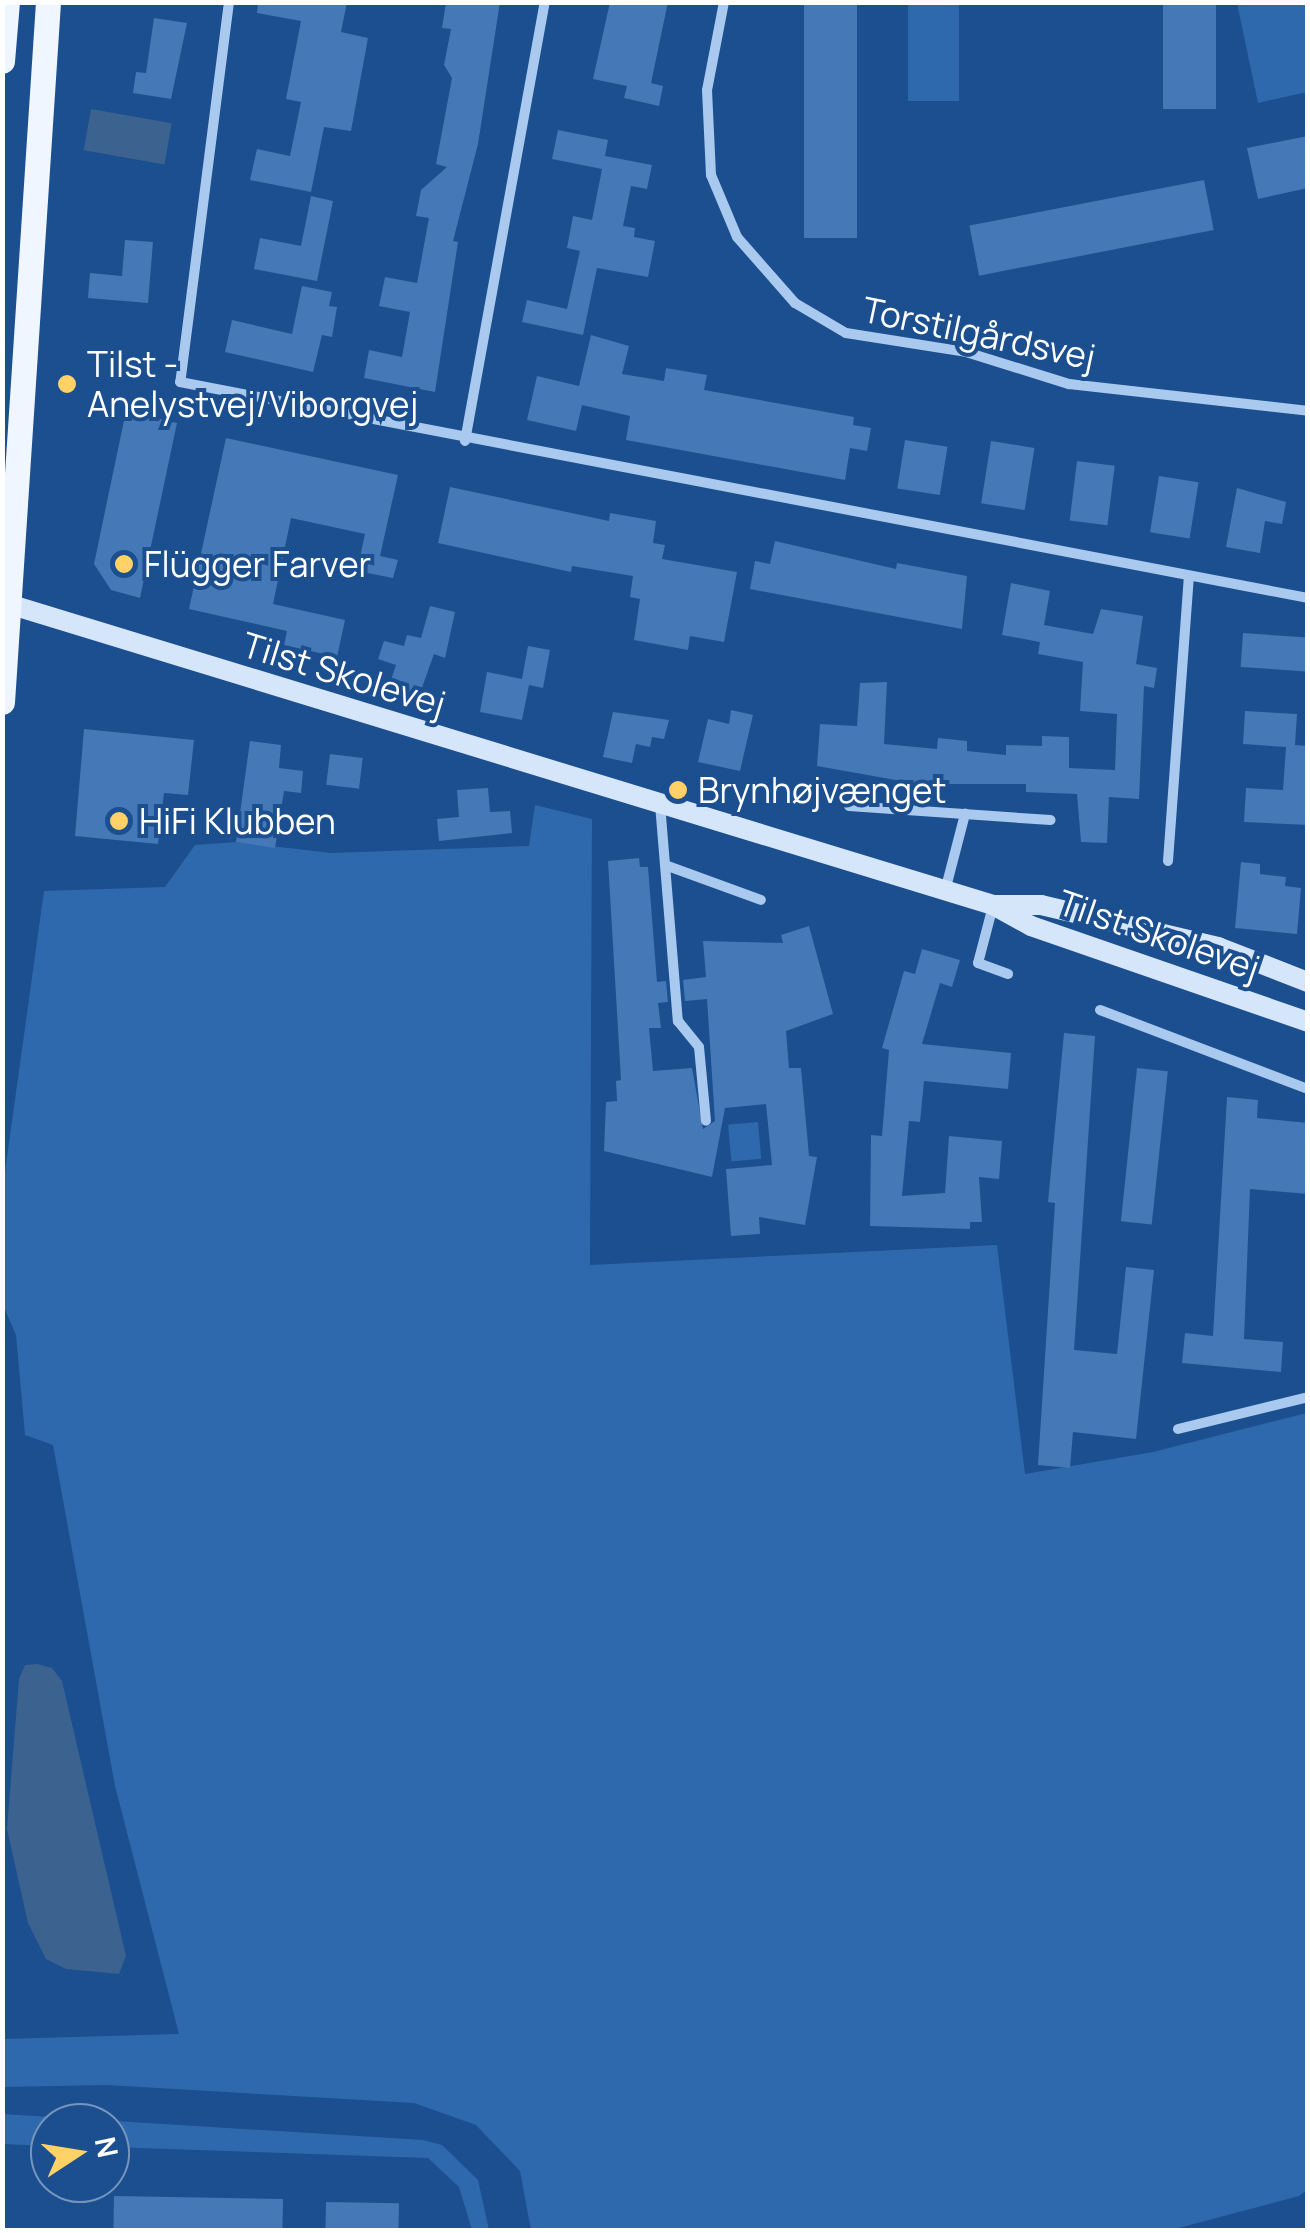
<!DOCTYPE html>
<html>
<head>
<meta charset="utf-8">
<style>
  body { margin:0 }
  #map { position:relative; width:1310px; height:2233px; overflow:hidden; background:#1b4f8f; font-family:Manrope,sans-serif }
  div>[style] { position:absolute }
  .green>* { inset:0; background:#2e69ad; transform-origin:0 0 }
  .water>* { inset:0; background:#3c6290; transform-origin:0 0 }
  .building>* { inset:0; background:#4478b7; transform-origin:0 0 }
  .street>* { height:10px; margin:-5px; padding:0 5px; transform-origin:5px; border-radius:5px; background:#a9c9ee }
  .secondary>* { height:20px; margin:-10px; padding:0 10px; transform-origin:10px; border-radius:10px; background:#d6e6fa }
  .primary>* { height:25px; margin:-12.5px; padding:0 12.5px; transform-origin:12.5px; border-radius:12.5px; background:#f0f6ff }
  .dots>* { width:28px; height:28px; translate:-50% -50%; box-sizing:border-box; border:5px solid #1b4f8f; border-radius:50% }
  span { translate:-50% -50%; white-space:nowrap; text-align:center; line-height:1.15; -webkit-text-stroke:8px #1b4f8f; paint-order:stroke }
  .street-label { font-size:35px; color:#fff }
  .poi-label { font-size:35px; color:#fff }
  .left { translate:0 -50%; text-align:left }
  .frame { position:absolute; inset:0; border:5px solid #fff; pointer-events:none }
  .north { position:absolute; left:30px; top:2103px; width:100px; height:100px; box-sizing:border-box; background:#1b4f8f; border:2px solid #7695bc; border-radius:50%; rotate:78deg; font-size:28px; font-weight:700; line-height:40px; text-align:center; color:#fff }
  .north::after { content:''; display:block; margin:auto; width:35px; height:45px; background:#ffd166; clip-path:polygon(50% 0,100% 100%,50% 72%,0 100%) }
</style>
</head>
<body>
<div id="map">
  <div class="green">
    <div style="left:908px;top:3px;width:51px;height:98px"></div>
    <div style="clip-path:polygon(1237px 3px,1307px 3px,1307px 92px,1258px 103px)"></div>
    <div style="clip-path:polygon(535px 805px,592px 819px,590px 1265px,997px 1245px,1025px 1474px,1153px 1452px,1307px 1413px,1308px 2189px,1299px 2196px,1171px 2230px,531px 2230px,520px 2171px,476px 2125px,414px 2103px,106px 2085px,3px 2087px,2px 2039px,179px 2034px,115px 1786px,53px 1445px,25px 1435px,16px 1335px,3px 1305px,3px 1186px,44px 891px,165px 887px,195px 845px,236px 842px,331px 853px,529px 846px)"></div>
    <div style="left:758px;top:1122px;width:37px;height:30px;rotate:85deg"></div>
    <div style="clip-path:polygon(3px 2114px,423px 2140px,442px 2145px,478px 2180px,489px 2230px,472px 2230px,459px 2187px,428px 2158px,110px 2147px,110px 2123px,50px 2123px,50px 2146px,3px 2144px)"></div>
  </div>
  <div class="water">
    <div style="left:91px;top:109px;width:82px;height:42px;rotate:10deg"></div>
    <div style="clip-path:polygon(37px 1664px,52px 1668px,62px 1681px,126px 1956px,119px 1974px,66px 1969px,46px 1959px,28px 1923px,7px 1829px,19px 1679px,25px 1665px)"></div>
  </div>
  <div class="building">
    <div style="clip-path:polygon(258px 2px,347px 2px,341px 32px,368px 38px,351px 131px,324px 127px,311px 192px,250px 180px,257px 149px,290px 156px,301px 102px,286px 99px,301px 21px,257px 13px)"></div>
    <div style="clip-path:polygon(446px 2px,500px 2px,478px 144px,453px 241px,458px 242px,435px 392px,364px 378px,369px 350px,402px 357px,410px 312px,379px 306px,385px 277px,417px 283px,429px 218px,416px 216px,421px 190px,447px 167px,436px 164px,452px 78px,444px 65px,451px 29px,442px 28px)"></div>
    <div style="clip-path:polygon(610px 2px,668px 2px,651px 83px,663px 86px,659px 106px,624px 98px,627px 86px,593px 79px)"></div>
    <div style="left:804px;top:2px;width:53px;height:236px"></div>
    <div style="left:1163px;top:2px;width:53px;height:107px"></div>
    <div style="clip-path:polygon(154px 18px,187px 23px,171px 99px,133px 93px,136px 72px,146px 73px)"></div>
    <div style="clip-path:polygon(558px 130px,608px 140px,605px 156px,652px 165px,647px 189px,631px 186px,623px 226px,635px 228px,634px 237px,655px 241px,648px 277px,597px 268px,583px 335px,522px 322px,527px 300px,567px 309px,580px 251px,567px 248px,573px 216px,592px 220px,602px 169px,552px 159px)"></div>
    <div style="clip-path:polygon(1308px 136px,1308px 188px,1258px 199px,1247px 148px)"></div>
    <div style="left:1204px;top:180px;width:51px;height:239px;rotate:79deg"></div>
    <div style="clip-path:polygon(311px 196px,333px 201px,317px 281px,254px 269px,260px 238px,301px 246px)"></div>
    <div style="clip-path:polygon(125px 240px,153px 242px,148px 303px,88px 298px,90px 273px,122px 276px)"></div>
    <div style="clip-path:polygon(302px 286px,332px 292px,329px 306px,337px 307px,332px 337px,322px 335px,313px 372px,225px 352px,232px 320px,292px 334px)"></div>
    <div style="clip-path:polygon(591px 335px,629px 346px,622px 374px,664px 381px,666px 368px,707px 375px,704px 390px,854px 417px,853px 425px,871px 428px,867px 451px,850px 448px,845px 480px,626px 440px,630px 416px,582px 405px,576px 431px,527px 420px,537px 376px,579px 386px)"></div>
    <div style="clip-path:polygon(126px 411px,177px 423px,140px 598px,111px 590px,94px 564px)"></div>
    <div style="clip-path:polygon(226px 438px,398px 475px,380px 556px,398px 560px,393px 578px,357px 571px,365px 534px,291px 518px,273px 604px,345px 620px,337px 657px,284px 645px,287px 631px,189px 609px)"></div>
    <div style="left:905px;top:440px;width:43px;height:49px;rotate:9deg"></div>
    <div style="left:991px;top:441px;width:44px;height:63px;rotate:9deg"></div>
    <div style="left:1077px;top:461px;width:38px;height:60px;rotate:7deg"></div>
    <div style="left:1159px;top:476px;width:40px;height:57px;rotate:9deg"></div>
    <div style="clip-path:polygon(450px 487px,609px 521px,610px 513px,656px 521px,653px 543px,665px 545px,662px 559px,737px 572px,724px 642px,690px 636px,688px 650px,634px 640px,640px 599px,630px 597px,633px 576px,572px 566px,571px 572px,438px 543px)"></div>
    <div style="clip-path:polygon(1237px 488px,1286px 502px,1282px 524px,1265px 521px,1260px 553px,1226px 547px)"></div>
    <div style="clip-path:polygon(775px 541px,896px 569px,897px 563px,967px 576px,962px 629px,750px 589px,755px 561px,770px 564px)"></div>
    <div style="clip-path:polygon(1011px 583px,1050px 591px,1044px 625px,1093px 634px,1101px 609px,1143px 616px,1136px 664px,1157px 668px,1154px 688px,1144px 686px,1139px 799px,1109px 797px,1107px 843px,1081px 842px,1077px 794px,1026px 792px,1026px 784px,918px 784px,817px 766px,820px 724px,857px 726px,860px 683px,887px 682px,884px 744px,937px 749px,938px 738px,967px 741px,967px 751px,1006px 755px,1006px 745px,1042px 746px,1042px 736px,1069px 737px,1069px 768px,1115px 770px,1117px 714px,1080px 711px,1083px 662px,1038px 654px,1040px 642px,1002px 635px)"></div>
    <div style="clip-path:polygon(430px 606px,455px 612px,445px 658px,434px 654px,419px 696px,401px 689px,391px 680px,396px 665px,378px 659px,384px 641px,404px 646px,407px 635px,421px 638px)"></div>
    <div style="left:1243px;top:633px;width:65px;height:34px;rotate:4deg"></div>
    <div style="clip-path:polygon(528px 646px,550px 650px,543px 688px,529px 685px,522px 720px,480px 712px,487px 672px,522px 679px)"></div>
    <div style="clip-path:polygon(731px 710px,753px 715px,740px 771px,698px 762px,708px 719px,729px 724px)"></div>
    <div style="clip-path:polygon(1245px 711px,1297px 714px,1295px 745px,1308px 746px,1308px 825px,1244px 822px,1246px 788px,1283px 790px,1286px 747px,1243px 744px)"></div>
    <div style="clip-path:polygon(613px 712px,669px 720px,664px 739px,652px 737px,650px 747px,636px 744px,632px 763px,603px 757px)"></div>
    <div style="clip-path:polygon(84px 729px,194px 740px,188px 795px,164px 793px,158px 844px,75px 836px)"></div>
    <div style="clip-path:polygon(250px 741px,281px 745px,279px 768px,303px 771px,301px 793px,284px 791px,275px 848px,236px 842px)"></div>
    <div style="left:330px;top:754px;width:33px;height:31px;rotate:7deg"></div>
    <div style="clip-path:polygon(488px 788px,490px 812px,510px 811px,512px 833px,439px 841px,437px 819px,459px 817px,457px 790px)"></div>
    <div style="clip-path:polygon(639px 858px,640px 867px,648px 867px,657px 982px,666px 981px,668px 1002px,658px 1003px,661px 1028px,649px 1028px,653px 1071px,692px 1068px,703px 1129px,715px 1121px,707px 999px,685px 1001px,683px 980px,706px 977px,703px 941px,783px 943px,781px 935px,809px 926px,833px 1014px,786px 1031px,789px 1068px,801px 1068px,809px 1156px,817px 1157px,805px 1225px,759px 1217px,760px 1234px,731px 1236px,726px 1169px,772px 1165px,766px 1104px,725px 1108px,712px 1177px,604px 1151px,606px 1102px,617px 1101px,616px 1081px,621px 1080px,608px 861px)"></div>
    <div style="clip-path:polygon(1241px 862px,1260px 864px,1260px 874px,1286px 877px,1285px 886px,1301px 888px,1297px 934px,1235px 928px)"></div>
    <div style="clip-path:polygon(922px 949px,960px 960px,952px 987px,940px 983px,922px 1044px,1011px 1053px,1008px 1089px,924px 1081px,920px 1122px,909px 1121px,902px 1196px,945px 1193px,949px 1136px,1002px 1141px,999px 1179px,979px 1177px,982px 1222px,970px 1222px,970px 1229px,870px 1226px,871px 1135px,882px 1136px,889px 1050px,882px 1048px,904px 971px,915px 974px)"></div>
    <div style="clip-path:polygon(1064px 1033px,1095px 1036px,1074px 1350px,1117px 1354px,1126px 1267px,1154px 1270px,1136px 1439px,1073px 1432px,1070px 1468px,1038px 1465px,1055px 1203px,1048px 1202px)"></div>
    <div style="left:1137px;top:1068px;width:31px;height:154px;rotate:6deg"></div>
    <div style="clip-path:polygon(1227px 1097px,1258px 1100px,1257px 1118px,1308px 1123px,1308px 1194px,1250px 1189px,1244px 1339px,1283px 1342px,1281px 1372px,1182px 1363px,1185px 1333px,1213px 1336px)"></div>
    <div style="left:114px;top:2196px;width:169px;height:34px;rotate:1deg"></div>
    <div style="left:326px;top:2202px;width:73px;height:28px;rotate:1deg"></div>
  </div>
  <div class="street">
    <div style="left:229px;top:2px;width:383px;rotate:97.3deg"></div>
    <div style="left:180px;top:382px;width:1148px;rotate:10.84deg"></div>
    <div style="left:724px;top:2px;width:90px;rotate:100.9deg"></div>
    <div style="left:707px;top:90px;width:85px;rotate:87.3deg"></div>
    <div style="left:711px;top:175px;width:67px;rotate:67.2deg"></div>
    <div style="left:737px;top:237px;width:88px;rotate:48.7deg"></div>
    <div style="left:795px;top:303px;width:59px;rotate:30.5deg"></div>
    <div style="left:846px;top:333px;width:121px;rotate:9deg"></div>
    <div style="left:966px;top:352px;width:108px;rotate:17.3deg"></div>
    <div style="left:1069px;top:384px;width:241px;rotate:6.4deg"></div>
    <div style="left:465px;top:441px;width:446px;rotate:-79.7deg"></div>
    <div style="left:660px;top:804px;width:218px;rotate:85.3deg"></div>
    <div style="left:678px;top:1021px;width:33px;rotate:51deg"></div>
    <div style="left:699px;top:1047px;width:74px;rotate:84.6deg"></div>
    <div style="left:849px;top:806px;width:202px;rotate:4deg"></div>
    <div style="left:1168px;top:861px;width:284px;rotate:-85.8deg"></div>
    <div style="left:665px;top:865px;width:102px;rotate:20deg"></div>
    <div style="left:945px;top:891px;width:80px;rotate:-75.4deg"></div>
    <div style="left:993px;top:906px;width:59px;rotate:104.7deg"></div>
    <div style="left:978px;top:963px;width:32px;rotate:20deg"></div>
    <div style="left:1100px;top:1010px;width:222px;rotate:20.8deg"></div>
    <div style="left:1178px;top:1429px;width:134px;rotate:-13.8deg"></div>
  </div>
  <div class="secondary">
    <div style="left:2px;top:602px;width:1036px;rotate:17deg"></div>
    <div style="left:993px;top:905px;width:43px;rotate:28.9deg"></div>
    <div style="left:1031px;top:926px;width:293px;rotate:19.1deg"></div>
    <div style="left:995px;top:905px;width:46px"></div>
    <div style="left:1041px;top:905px;width:182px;rotate:13.3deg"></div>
    <div style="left:1218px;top:947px;width:97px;rotate:21.3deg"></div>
  </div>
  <div class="primary">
    <div style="left:2px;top:61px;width:59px;rotate:-85.2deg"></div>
    <div style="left:2px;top:702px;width:702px;rotate:-86.24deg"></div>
  </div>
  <div class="dots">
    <div style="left:67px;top:384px;background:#ffd166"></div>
    <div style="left:124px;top:564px;background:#ffd166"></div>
    <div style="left:678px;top:790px;background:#ffd166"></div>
    <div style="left:119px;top:821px;background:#ffd166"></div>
  </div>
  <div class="street-label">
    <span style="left:979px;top:333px;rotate:12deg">Torstilgårdsvej</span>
    <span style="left:344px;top:674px;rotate:17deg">Tilst Skolevej</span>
    <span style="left:1159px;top:935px;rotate:19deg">Tilst Skolevej</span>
  </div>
  <div class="poi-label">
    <span class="left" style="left:87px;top:384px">Tilst -<br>Anelystvej/Viborgvej</span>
    <span class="left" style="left:144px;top:564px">Flügger Farver</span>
    <span class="left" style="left:698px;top:790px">Brynhøjvænget</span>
    <span class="left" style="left:139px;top:821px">HiFi Klubben</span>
  </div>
  <div class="frame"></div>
  <div class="north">N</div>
</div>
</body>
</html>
